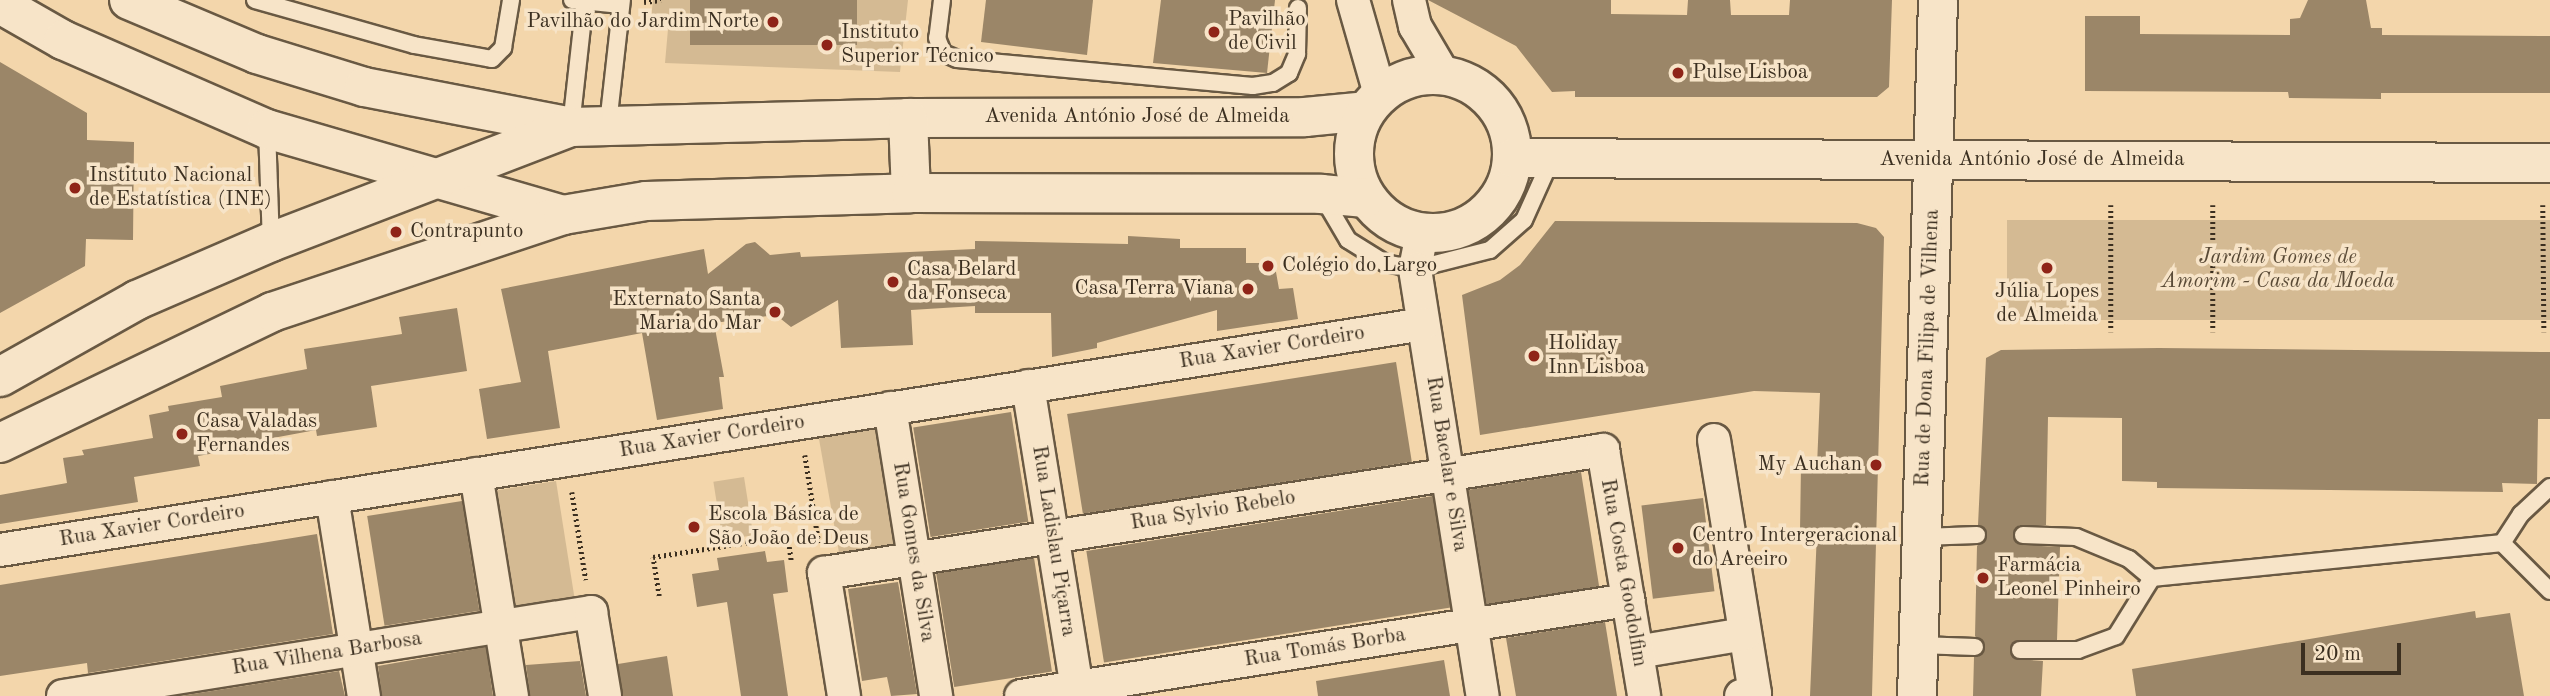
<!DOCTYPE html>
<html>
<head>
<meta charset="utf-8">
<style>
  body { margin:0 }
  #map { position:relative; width:2550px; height:696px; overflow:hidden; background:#f3d6ab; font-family:"Old Standard TT",serif }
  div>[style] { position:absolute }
  .green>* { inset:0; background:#d4ba93; transform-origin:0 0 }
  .building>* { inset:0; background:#9b8668; transform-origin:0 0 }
  .path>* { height:4.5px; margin-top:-2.25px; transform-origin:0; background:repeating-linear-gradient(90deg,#3b2f20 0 2px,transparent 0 5.5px) }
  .roads { filter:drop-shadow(2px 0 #695943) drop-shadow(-2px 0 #695943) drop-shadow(0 2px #695943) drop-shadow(0 -2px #695943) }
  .lane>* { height:16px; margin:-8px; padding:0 8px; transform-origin:8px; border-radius:8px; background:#f7e4c8 }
  .street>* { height:32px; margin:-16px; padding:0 16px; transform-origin:16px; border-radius:16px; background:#f7e4c8 }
  .secondary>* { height:38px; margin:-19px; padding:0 19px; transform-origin:19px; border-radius:19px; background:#f7e4c8 }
  .secondary>.ring { margin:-19px; padding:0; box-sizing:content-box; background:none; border:38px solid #f7e4c8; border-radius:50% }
  .dots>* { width:19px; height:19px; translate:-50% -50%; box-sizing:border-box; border:4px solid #f7e4c8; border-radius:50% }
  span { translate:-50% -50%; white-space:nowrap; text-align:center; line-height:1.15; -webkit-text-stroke:7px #f7e4c8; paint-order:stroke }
  .poi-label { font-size:21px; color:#3b2f20 }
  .left { translate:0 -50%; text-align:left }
  .right { translate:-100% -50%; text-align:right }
  .street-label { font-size:21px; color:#3b2f20 }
  .park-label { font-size:21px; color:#5a4b37; font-style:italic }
  .scale { position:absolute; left:2301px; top:643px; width:100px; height:32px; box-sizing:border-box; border:4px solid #3b2f20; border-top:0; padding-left:9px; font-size:21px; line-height:24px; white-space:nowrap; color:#3b2f20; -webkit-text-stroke:5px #f7e4c8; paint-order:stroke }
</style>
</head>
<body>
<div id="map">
  <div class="green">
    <div style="clip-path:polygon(653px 0,908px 0,900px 72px,665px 63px,668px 29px,650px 28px)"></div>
    <div style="left:2007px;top:220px;width:543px;height:100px"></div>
    <div style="left:879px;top:428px;width:122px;height:61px;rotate:80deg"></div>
    <div style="left:744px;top:477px;width:59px;height:31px;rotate:81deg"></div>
    <div style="left:556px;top:481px;width:122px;height:65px;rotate:81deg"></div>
  </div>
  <div class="building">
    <div style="left:690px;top:0;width:167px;height:45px"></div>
    <div style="clip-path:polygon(986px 0,1093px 0,1087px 55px,981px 42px)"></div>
    <div style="clip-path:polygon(1161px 0,1275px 0,1267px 73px,1153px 63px)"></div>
    <div style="clip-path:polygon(1428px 0,1611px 0,1611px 14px,1687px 15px,1688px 0,1730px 0,1731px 15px,1789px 15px,1790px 0,1892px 0,1889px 87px,1877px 97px,1575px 97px,1575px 91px,1552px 92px,1516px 46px)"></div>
    <div style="clip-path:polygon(2308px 0,2366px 0,2371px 28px,2382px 28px,2382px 35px,2550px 36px,2550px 93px,2381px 93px,2381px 99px,2289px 98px,2288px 92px,2085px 91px,2085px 16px,2140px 16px,2140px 34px,2290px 35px,2290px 19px,2300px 18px)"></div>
    <div style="clip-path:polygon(0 62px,87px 113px,87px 140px,134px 142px,133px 240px,86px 239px,85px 266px,0 313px)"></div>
    <div style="clip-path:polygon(1555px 221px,1857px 223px,1876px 228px,1884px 237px,1872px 696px,1810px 696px,1817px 532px,1800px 531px,1801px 465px,1817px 466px,1820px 393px,1754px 391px,1480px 435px,1462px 295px,1500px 280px,1520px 265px)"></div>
    <div style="clip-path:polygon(1128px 236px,1180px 239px,1180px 248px,1246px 248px,1246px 263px,1265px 263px,1276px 272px,1279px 289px,1293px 288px,1298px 319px,1217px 331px,1217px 310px,1097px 343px,1097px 348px,1052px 357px,1051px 313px,975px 313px,975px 306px,911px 310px,913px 345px,841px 348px,838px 300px,791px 327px,776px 315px,714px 323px,724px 377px,719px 377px,723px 409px,657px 420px,642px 333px,548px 351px,560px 428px,487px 439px,479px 389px,521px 382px,501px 289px,704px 249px,708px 274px,746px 244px,755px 242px,770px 255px,800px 252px,801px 257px,975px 249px,975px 241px,1128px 244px)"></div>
    <div style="clip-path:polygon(457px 308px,467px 371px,371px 386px,377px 427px,317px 436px,316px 430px,214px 449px,215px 453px,198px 456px,200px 466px,134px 477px,138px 502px,0 524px,0 495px,67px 483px,63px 458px,84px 455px,82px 450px,153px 438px,149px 415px,169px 411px,168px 406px,222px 397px,220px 386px,307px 369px,304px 349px,402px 334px,399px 317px)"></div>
    <div style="clip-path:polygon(2159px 348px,2550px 352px,2550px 419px,2538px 419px,2537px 484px,2502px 483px,2503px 492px,2157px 488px,2157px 482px,2122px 481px,2122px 418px,2048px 417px,2046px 525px,2019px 525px,2013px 535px,2022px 545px,2060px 547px,2057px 640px,2020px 640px,2011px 645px,2015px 659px,2043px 661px,2041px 696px,1973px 696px,1974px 657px,1985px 648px,1975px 636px,1977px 546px,1987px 535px,1978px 525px,1986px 358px,2001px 350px)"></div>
    <div style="left:1396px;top:362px;width:101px;height:333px;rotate:81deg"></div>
    <div style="left:1011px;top:412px;width:111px;height:99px;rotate:81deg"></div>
    <div style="left:1581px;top:472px;width:116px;height:114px;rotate:81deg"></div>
    <div style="left:1433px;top:496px;width:113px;height:351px;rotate:81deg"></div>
    <div style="left:1703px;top:498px;width:94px;height:62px;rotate:83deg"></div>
    <div style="left:462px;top:501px;width:111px;height:96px;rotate:81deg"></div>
    <div style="clip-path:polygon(317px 534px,333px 634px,88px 673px,87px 663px,0 676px,0 585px)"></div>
    <div style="clip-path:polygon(765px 551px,767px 562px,784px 560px,788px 592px,773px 594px,788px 696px,741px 696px,727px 602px,697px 607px,692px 574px,719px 570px,717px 558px)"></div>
    <div style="left:1034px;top:558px;width:115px;height:99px;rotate:81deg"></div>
    <div style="clip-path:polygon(898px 582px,917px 694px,891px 696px,887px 677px,862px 681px,848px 589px)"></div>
    <div style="clip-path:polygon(2475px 611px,2476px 618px,2510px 613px,2524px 696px,2136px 696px,2132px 669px)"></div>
    <div style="clip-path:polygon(1605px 622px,1617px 696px,1516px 696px,1506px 638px)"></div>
    <div style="clip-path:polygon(486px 647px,493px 696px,382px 696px,378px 666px)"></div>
    <div style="clip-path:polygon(667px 656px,673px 696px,623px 696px,618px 664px)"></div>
    <div style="clip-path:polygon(1444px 660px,1450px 696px,1318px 696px,1316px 681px)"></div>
    <div style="clip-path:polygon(580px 661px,586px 696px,530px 696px,526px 665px)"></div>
    <div style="clip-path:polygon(339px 671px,345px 696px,180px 696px)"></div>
  </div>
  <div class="path">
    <div style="left:644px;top:2px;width:17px;rotate:-7deg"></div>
    <div style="left:2111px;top:205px;width:127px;rotate:90deg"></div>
    <div style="left:2213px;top:205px;width:127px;rotate:90deg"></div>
    <div style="left:2543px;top:205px;width:127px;rotate:89.5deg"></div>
    <div style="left:805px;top:455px;width:89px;rotate:81deg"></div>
    <div style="left:572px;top:492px;width:89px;rotate:81deg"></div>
    <div style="left:659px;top:596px;width:39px;rotate:-99deg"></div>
    <div style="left:653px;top:557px;width:137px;rotate:-8.8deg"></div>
    <div style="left:788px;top:536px;width:27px;rotate:82deg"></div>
  </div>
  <div class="roads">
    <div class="lane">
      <div style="left:255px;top:0;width:165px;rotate:15.8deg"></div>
      <div style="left:414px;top:45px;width:79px;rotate:10.2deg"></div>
      <div style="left:492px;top:59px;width:16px;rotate:-45deg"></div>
      <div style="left:503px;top:48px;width:49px;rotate:-80.5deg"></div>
      <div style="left:572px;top:0;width:49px;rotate:5.8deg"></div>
      <div style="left:942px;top:0;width:38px;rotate:97deg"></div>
      <div style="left:937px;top:38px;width:16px;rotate:68deg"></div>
      <div style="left:943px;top:53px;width:15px;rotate:23deg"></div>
      <div style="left:957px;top:59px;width:297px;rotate:5.2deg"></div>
      <div style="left:1253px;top:86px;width:20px;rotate:-9deg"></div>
      <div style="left:1273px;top:83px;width:19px;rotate:-32deg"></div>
      <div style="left:1289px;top:73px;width:21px;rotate:-67deg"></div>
      <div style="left:1297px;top:54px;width:46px;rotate:-88.8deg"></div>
      <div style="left:608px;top:124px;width:125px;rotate:-83.6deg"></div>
      <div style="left:571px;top:126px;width:127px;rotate:-83.7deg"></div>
      <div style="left:267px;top:129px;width:113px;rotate:88deg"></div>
      <div style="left:1322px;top:196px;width:51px;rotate:59.4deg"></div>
      <div style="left:1348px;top:240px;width:44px;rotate:31.9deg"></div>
      <div style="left:1385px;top:263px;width:31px;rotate:11deg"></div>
      <div style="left:1415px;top:269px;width:77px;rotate:-14.2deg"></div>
      <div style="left:1490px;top:250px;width:45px;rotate:-41.4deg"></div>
      <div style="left:1524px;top:220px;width:66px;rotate:-65.8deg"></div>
      <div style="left:2550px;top:487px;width:40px;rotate:137deg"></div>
      <div style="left:2521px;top:514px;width:35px;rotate:123deg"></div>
      <div style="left:2502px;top:543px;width:68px;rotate:45deg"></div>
      <div style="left:2023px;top:535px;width:53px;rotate:2.2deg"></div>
      <div style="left:2076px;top:537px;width:57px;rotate:22.5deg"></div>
      <div style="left:2129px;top:559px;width:30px;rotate:40deg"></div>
      <div style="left:1922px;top:537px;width:55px;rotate:-2.1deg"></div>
      <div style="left:1919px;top:645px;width:56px;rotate:2deg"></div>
      <div style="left:2020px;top:650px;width:58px"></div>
      <div style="left:2078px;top:650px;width:40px;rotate:-20.2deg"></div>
      <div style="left:2116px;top:636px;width:68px;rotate:-58.2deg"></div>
      <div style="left:2152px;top:578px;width:352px;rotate:-5.7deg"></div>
    </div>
    <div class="street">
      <div style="left:1353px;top:0;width:98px;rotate:74deg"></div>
      <div style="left:1409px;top:0;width:27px;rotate:77deg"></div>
      <div style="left:1415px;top:26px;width:57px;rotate:59.4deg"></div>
      <div style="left:1422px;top:233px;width:37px;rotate:101deg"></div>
      <div style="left:1415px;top:269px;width:432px;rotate:81deg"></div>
      <div style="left:1028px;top:386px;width:314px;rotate:80.8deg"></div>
      <div style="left:890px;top:408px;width:292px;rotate:80.9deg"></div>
      <div style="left:1714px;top:440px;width:257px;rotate:80.8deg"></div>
      <div style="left:1755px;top:694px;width:14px;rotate:172deg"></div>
      <div style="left:476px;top:474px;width:225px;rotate:80.8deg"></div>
      <div style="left:332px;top:497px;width:202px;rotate:80.9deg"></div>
      <div style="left:0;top:550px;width:1441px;rotate:-9.02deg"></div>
      <div style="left:1637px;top:652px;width:109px;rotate:-9.5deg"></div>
      <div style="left:63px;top:696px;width:535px;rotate:-9.04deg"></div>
      <div style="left:591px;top:612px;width:85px;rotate:80.5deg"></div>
      <div style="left:844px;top:696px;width:125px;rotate:-99.2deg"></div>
      <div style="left:824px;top:573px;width:789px;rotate:-8.97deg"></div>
      <div style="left:1603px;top:450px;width:249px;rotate:80.5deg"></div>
      <div style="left:1021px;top:696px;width:615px;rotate:-8.99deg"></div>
    </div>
    <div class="secondary">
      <div style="left:129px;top:0;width:139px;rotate:22.9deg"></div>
      <div style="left:257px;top:54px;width:112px;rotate:17.1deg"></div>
      <div style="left:364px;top:87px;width:211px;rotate:10.9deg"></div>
      <div style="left:571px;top:127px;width:337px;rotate:-1.5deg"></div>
      <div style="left:908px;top:118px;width:397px;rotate:-0.1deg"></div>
      <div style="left:1305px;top:117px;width:61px;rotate:-5.6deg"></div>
      <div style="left:0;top:4px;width:73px;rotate:29.7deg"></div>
      <div style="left:63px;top:40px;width:223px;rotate:23.6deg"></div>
      <div style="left:267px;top:129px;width:308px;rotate:16.2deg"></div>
      <div class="ring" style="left:1354px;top:75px;width:120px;height:120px"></div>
      <div style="left:908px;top:118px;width:75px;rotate:87.7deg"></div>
      <div style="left:1513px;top:158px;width:1037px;rotate:0.28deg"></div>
      <div style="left:0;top:377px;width:157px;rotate:-29.3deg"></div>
      <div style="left:137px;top:300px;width:146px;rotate:-23.4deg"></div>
      <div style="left:271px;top:242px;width:321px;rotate:-21deg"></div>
      <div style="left:0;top:443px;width:302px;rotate:-25.7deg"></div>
      <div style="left:272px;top:312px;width:307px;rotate:-18.4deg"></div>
      <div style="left:563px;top:215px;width:84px;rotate:-9.6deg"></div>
      <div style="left:646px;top:201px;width:265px;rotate:-1.7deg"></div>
      <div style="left:911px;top:193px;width:410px;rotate:0.1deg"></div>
      <div style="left:1321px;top:194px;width:45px;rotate:5.1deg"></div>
      <div style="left:1917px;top:696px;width:696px;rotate:-88.27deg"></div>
    </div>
  </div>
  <div class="dots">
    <div style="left:773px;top:22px;background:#8f2418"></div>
    <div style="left:1214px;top:32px;background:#8f2418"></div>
    <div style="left:827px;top:45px;background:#8f2418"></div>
    <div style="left:1678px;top:73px;background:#8f2418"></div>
    <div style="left:75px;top:188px;background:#8f2418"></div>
    <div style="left:396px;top:232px;background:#8f2418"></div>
    <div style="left:1268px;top:266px;background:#8f2418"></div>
    <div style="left:2047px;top:268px;background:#8f2418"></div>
    <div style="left:893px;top:282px;background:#8f2418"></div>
    <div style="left:1248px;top:289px;background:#8f2418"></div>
    <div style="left:775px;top:312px;background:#8f2418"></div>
    <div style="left:1534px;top:356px;background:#8f2418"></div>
    <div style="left:182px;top:434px;background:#8f2418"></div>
    <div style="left:1876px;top:465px;background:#8f2418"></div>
    <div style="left:694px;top:527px;background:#8f2418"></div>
    <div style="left:1678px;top:548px;background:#8f2418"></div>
    <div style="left:1983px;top:578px;background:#8f2418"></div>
  </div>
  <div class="poi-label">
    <span class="left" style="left:1228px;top:32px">Pavilhão<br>de Civil</span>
    <span class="right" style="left:759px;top:22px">Pavilhão do Jardim Norte</span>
    <span class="left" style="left:841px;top:45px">Instituto<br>Superior Técnico</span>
    <span class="left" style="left:1692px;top:73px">Pulse Lisboa</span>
    <span class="left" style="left:89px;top:188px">Instituto Nacional<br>de Estatística (INE)</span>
    <span class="left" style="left:410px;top:232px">Contrapunto</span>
    <span class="left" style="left:1282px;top:266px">Colégio do Largo</span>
    <span class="left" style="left:907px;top:282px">Casa Belard<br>da Fonseca</span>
    <span class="right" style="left:1234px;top:289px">Casa Terra Viana</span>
    <span style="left:2047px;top:304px">Júlia Lopes<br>de Almeida</span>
    <span class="right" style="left:761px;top:312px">Externato Santa<br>Maria do Mar</span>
    <span class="left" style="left:1548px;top:356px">Holiday<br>Inn Lisboa</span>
    <span class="left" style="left:196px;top:434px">Casa Valadas<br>Fernandes</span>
    <span class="right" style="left:1862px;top:465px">My Auchan</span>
    <span class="left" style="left:708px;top:527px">Escola Básica de<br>São João de Deus</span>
    <span class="left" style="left:1692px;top:548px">Centro Intergeracional<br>do Areeiro</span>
    <span class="left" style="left:1997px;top:578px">Farmácia<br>Leonel Pinheiro</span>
  </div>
  <div class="street-label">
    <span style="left:1137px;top:117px">Avenida António José de Almeida</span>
    <span style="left:2032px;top:160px">Avenida António José de Almeida</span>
    <span style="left:1272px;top:348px;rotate:-9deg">Rua Xavier Cordeiro</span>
    <span style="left:1928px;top:348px;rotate:-88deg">Rua de Dona Filipa de Vilhena</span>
    <span style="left:712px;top:437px;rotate:-9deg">Rua Xavier Cordeiro</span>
    <span style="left:1446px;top:464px;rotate:81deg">Rua Bacelar e Silva</span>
    <span style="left:1213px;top:511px;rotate:-9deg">Rua Sylvio Rebelo</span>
    <span style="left:152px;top:526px;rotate:-9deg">Rua Xavier Cordeiro</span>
    <span style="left:1053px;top:541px;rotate:81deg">Rua Ladislau Piçarra</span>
    <span style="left:913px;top:552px;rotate:81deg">Rua Gomes da Silva</span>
    <span style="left:1623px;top:573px;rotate:80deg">Rua Costa Goodolfim</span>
    <span style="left:1325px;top:648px;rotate:-9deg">Rua Tomás Borba</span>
    <span style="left:327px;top:654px;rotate:-9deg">Rua Vilhena Barbosa</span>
  </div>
  <div class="park-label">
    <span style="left:2278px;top:270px">Jardim Gomes de<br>Amorim - Casa da Moeda</span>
  </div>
  <div class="scale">20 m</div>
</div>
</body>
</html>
